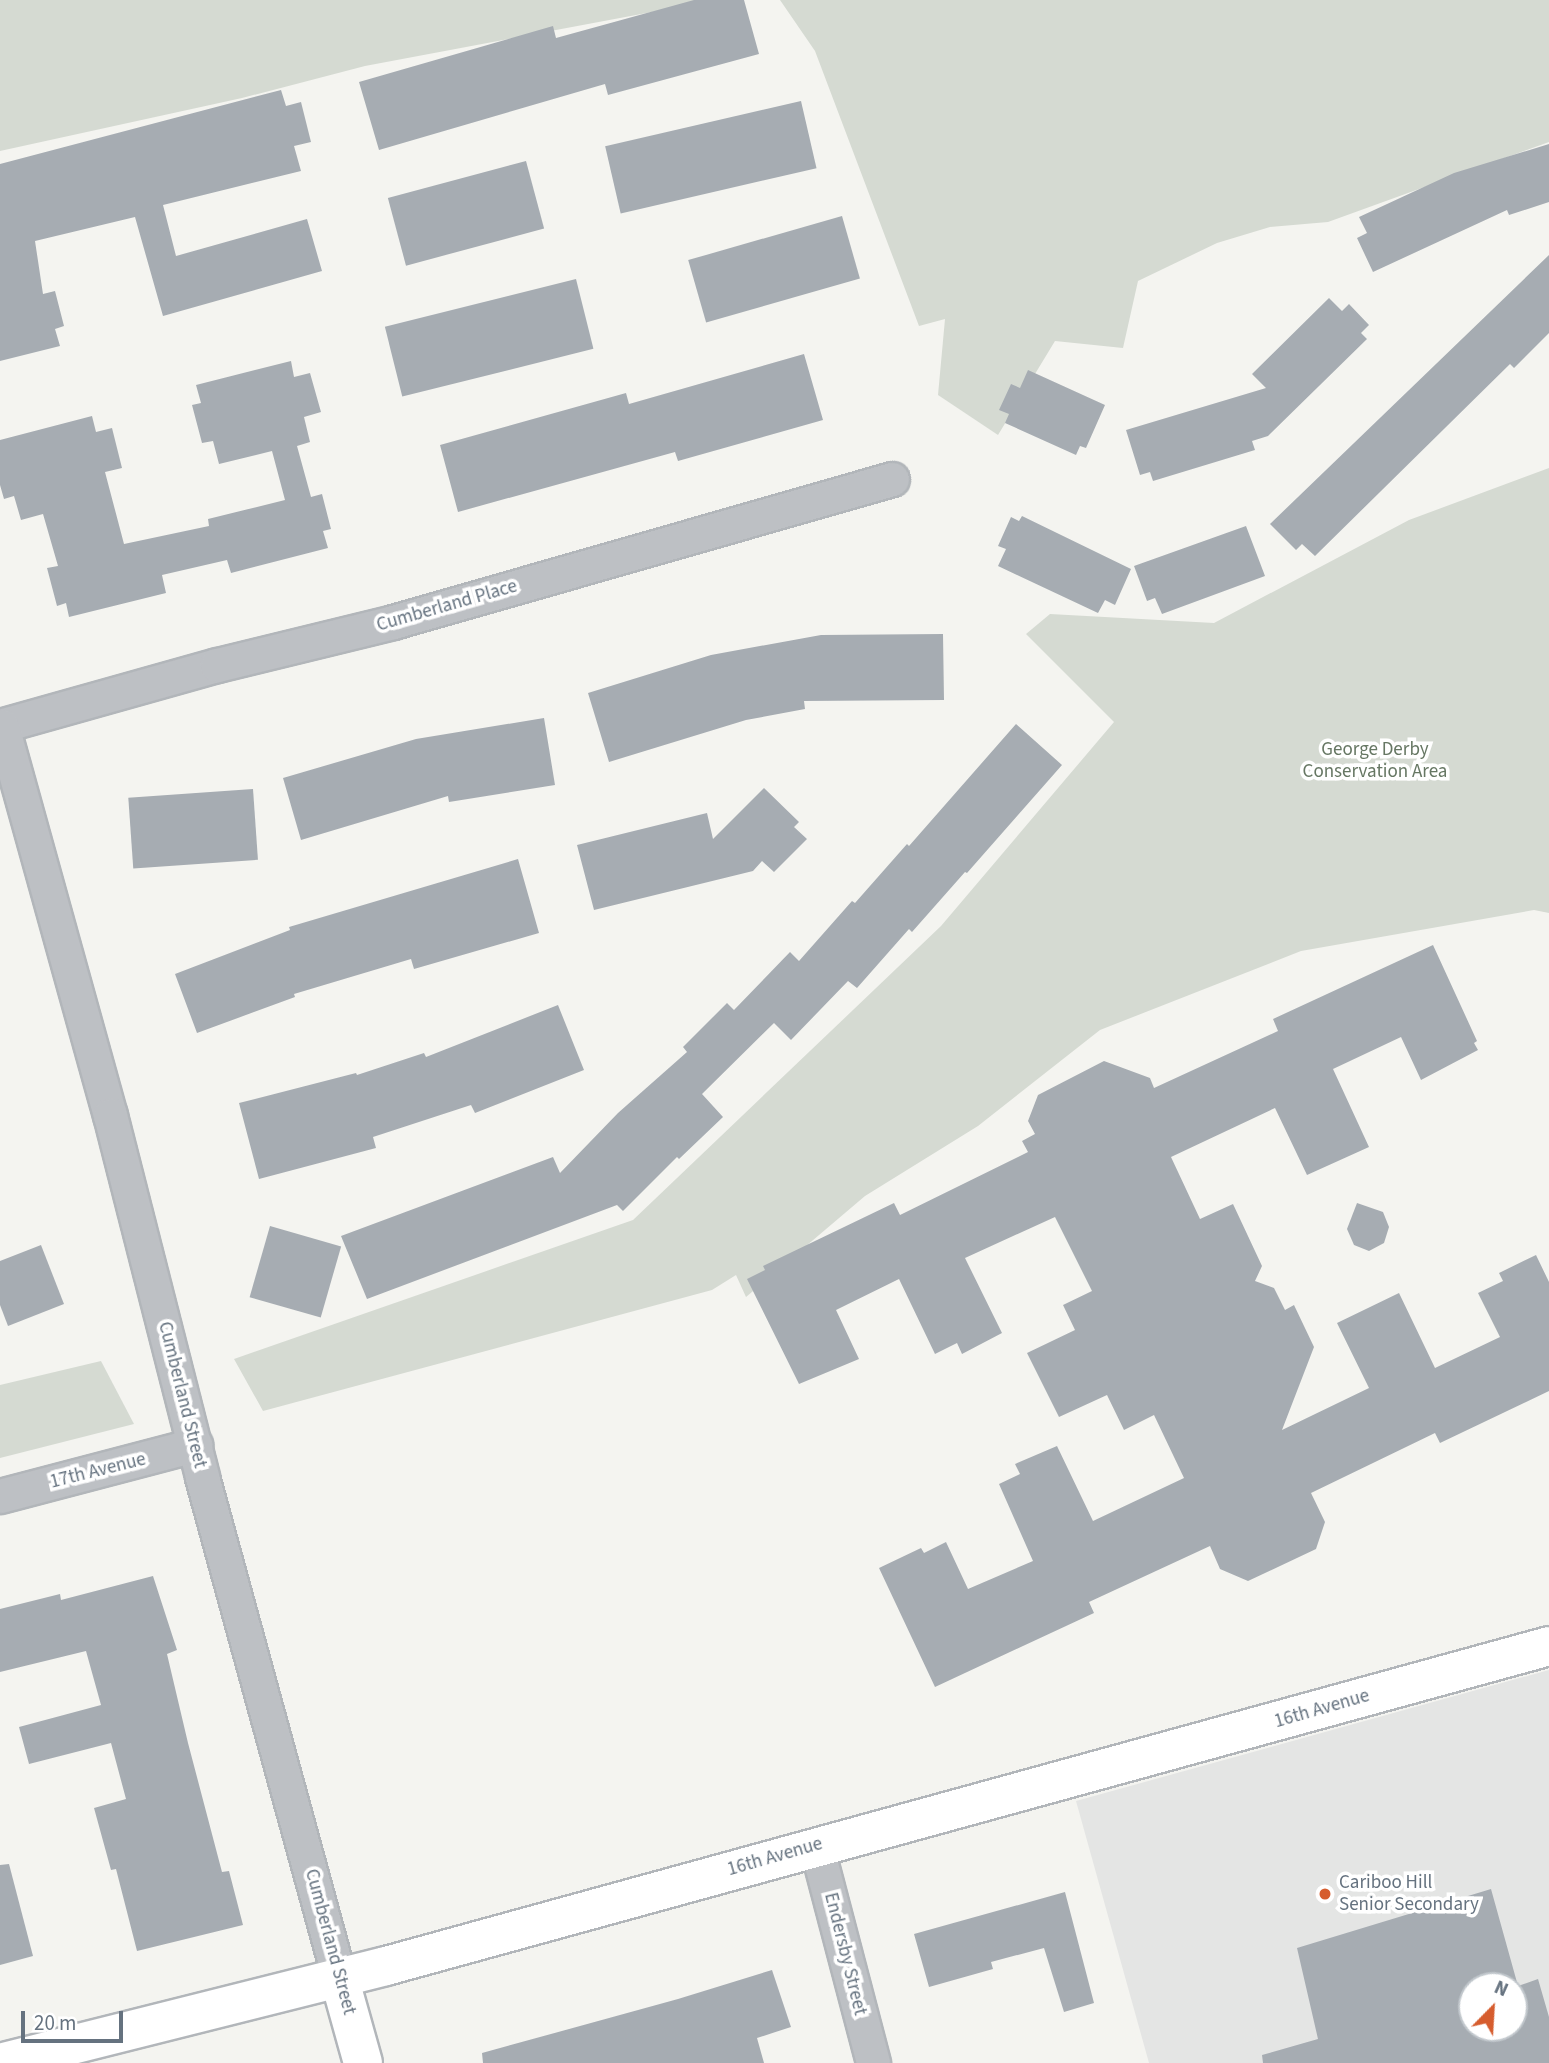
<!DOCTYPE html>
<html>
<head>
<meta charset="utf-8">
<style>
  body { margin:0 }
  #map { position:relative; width:1549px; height:2063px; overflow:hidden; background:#f4f4f0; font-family:"Source Sans 3",sans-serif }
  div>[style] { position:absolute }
  .built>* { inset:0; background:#e4e5e4 }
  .green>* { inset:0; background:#d5dad2 }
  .building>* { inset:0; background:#a6acb2; transform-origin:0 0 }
  .roads { filter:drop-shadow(2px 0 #b2b6ba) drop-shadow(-2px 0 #b2b6ba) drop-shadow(0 2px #b2b6ba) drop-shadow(0 -2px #b2b6ba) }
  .street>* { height:33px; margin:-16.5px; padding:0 16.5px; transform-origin:16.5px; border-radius:16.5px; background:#bdc0c4 }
  .secondary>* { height:38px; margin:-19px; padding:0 19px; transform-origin:19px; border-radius:19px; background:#fff }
  .dots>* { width:19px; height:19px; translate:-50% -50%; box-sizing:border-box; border:4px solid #fff; border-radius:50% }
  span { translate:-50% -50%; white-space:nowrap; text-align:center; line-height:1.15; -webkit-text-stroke:7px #fff; paint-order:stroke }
  .street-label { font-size:19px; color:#65727f }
  .park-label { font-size:19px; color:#667763 }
  .poi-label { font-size:19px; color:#65727f }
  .left { translate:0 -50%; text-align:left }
  .north { position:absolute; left:1458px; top:1972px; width:70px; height:70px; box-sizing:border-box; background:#fff; border:2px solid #c1c7cc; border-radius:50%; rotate:24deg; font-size:19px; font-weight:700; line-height:28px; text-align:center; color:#65727f }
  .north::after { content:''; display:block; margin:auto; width:24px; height:32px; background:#d65d2e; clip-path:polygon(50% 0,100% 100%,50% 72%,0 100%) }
  .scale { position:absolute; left:21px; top:2011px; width:102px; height:32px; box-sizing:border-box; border:4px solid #65727f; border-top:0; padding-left:9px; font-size:21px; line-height:24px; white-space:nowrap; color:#65727f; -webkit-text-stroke:5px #fff; paint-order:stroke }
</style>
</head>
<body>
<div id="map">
  <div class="built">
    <div style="clip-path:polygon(evenodd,1549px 1670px,1549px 2063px,1149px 2063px,1076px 1801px,1549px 1670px,1472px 1986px,1514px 1986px,1514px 2028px,1472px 2028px,1472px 1986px)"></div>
  </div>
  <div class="green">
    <div style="clip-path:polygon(0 0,716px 0,365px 66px,242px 98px,0 151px)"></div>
    <div style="clip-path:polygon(780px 0,1549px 0,1549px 142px,1328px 222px,1270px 227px,1217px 243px,1138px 281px,1123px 348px,1055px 341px,998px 435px,938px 395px,945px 319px,919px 326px,815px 51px)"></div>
    <div style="clip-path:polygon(1549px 468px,1549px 913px,1534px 910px,1301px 951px,1100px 1030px,978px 1126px,865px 1196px,746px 1297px,736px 1275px,712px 1290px,263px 1411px,234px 1359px,633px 1220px,941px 926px,1114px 722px,1026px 634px,1050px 614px,1214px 623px,1409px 520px)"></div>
    <div style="clip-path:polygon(101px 1361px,134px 1424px,0 1458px,0 1385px)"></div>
  </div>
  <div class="building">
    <div style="clip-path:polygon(694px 0,744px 0,759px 54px,608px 95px,605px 84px,379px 150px,359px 82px,553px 26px,556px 38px)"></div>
    <div style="clip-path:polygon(281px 90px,286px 106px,301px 102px,311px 142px,294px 146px,301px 171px,163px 205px,176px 256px,307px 219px,322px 271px,163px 316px,135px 217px,35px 241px,43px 294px,55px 291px,64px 326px,55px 329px,60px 346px,0 361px,0 164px)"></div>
    <div style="left:801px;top:101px;width:69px;height:201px;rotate:77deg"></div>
    <div style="clip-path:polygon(1549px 144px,1549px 202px,1509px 215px,1507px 210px,1373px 272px,1357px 238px,1367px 233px,1359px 217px,1454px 173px)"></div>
    <div style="left:526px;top:161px;width:70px;height:143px;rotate:75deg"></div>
    <div style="left:842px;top:216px;width:65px;height:160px;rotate:74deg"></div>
    <div style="clip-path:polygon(1549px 255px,1549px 333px,1514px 368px,1510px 364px,1315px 556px,1302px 544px,1296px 550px,1270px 524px)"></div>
    <div style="left:576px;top:279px;width:72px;height:197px;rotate:76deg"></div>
    <div style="clip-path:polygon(1329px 298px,1342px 311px,1349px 304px,1369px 325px,1361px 333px,1367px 339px,1268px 436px,1252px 441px,1255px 450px,1153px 481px,1150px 472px,1140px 475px,1126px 430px,1266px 388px,1252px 374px)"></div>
    <div style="clip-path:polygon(804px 354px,823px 420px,678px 461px,675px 452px,458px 512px,440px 445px,626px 393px,629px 404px)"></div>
    <div style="clip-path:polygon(291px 361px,294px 377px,310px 373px,321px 412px,304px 417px,310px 442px,297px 446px,311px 497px,322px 494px,331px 529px,323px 531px,328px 548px,231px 573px,227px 560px,162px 575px,166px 593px,69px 617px,66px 603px,57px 606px,47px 568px,58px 566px,43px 514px,21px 520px,14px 496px,4px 499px,0 485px,0 440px,92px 416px,96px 432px,112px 428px,122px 468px,105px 472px,124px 544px,209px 526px,208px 519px,285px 500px,272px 451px,219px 464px,213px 441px,202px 443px,192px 405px,201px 403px,196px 385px)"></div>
    <div style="clip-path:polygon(1028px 370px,1105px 405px,1086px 448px,1080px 446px,1076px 455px,1005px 423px,1009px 414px,999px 410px,1011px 384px,1020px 388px)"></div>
    <div style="clip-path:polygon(1022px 516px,1131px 569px,1115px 605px,1105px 600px,1098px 613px,998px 566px,1006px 549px,998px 546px,1011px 517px,1019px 521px)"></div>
    <div style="clip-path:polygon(1246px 526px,1265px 576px,1162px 614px,1155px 598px,1147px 601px,1134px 566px)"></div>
    <div style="clip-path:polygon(943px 634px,944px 700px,804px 701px,805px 709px,746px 720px,609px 762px,588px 693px,711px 655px,821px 635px)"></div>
    <div style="clip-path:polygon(544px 718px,555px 785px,449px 802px,448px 796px,301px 840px,283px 778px,416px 739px)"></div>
    <div style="clip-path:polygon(1016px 724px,1062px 765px,967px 873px,965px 872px,912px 932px,909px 929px,857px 988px,848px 981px,791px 1040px,774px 1023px,702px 1094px,723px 1117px,679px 1159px,677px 1157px,623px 1211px,617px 1205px,367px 1299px,341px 1236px,553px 1157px,560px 1173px,618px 1113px,687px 1052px,683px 1047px,727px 1003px,734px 1010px,790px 952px,799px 961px,852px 901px,855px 903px,907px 844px,909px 846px)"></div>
    <div style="clip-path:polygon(764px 788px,799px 822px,794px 827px,807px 839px,774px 872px,762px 861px,753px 871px,594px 910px,577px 845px,707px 813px,713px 839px)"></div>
    <div style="left:253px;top:789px;width:71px;height:125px;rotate:86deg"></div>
    <div style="clip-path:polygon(518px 859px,539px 933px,414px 969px,411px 959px,294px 994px,295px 997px,197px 1033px,175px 974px,290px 930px,289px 927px)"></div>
    <div style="clip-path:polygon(1433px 945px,1477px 1041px,1474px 1043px,1478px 1050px,1421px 1080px,1401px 1037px,1333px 1069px,1369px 1147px,1307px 1175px,1275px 1108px,1171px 1157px,1200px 1219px,1233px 1204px,1262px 1266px,1255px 1281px,1274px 1288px,1285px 1310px,1294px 1305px,1314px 1347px,1282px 1430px,1369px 1388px,1337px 1323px,1399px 1293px,1435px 1368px,1500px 1337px,1478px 1293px,1503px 1281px,1499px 1273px,1536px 1255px,1549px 1282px,1549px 1391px,1440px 1443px,1435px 1433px,1311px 1493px,1325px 1522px,1316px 1549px,1248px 1581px,1220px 1569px,1210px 1546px,1089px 1602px,1094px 1613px,935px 1687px,879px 1568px,921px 1548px,924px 1553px,946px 1542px,968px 1589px,1033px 1561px,999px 1484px,1020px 1474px,1015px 1464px,1057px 1446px,1093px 1521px,1184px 1478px,1154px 1415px,1124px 1430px,1107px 1395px,1059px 1417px,1027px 1353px,1075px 1330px,1063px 1305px,1092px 1291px,1055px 1217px,965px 1258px,1002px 1333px,962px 1354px,957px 1343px,935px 1354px,899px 1279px,836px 1310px,859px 1359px,799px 1384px,747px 1279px,765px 1270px,763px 1266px,894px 1203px,900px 1215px,1028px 1152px,1022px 1141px,1035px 1134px,1028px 1121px,1038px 1095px,1104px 1061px,1150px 1078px,1154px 1088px,1278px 1031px,1273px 1019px)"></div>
    <div style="clip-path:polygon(558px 1005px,584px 1070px,475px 1113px,471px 1105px,373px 1137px,376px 1148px,259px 1179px,239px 1103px,356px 1073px,357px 1075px,424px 1053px,426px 1057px)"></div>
    <div style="clip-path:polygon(1357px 1203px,1383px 1212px,1389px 1227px,1384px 1243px,1369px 1251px,1354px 1245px,1347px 1229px)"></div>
    <div style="left:270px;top:1226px;width:74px;height:74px;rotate:16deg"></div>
    <div style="clip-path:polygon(41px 1245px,64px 1304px,8px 1326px,0 1305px,0 1261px)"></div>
    <div style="clip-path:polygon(153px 1576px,177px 1650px,167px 1654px,188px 1743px,222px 1872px,229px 1871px,243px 1925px,137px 1951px,116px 1869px,111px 1870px,94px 1808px,126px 1799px,111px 1743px,29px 1764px,19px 1727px,101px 1705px,86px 1651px,0 1672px,0 1609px,60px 1594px,61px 1600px)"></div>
    <div style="clip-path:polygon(9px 1864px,33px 1956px,0 1965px,0 1865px)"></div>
    <div style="clip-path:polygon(evenodd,1491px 1889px,1518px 1986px,1538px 1979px,1549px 2017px,1549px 2063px,1263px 2063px,1262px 2055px,1318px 2039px,1297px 1948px,1491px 1889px,1472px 1986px,1514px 1986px,1514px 2028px,1472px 2028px,1472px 1986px)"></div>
    <div style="clip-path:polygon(1065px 1892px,1094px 2003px,1064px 2012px,1044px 1948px,991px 1962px,993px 1969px,929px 1987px,914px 1934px)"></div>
    <div style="clip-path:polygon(772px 1970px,791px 2027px,757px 2038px,764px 2063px,483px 2063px,482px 2053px,678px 1999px)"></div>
  </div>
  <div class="roads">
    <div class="street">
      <div style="left:0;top:726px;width:225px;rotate:-15.7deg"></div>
      <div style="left:217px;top:665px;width:181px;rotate:-13.7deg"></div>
      <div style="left:393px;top:622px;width:519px;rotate:-15.99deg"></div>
      <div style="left:2px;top:726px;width:404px;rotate:74.5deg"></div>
      <div style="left:110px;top:1115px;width:374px;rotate:75.7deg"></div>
      <div style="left:202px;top:1477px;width:518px;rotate:74.68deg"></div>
      <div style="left:0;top:1496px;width:202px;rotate:-14.7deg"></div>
      <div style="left:816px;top:1845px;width:225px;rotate:75.3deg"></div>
    </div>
    <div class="secondary">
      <div style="left:339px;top:1977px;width:89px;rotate:74.4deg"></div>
      <div style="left:0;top:2063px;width:398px;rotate:-14.1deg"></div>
      <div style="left:386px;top:1966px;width:1206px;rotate:-15.38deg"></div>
    </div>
  </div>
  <div class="dots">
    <div style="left:1325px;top:1894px;background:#d65d2e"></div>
  </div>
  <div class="street-label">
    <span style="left:447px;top:606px;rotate:-16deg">Cumberland Place</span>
    <span style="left:182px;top:1395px;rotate:76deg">Cumberland Street</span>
    <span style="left:98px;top:1471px;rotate:-14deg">17th Avenue</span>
    <span style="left:1322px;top:1709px;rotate:-16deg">16th Avenue</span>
    <span style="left:775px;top:1857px;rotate:-16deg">16th Avenue</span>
    <span style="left:330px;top:1942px;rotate:75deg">Cumberland Street</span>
    <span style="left:845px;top:1954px;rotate:76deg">Endersby Street</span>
  </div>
  <div class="park-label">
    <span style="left:1375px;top:761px">George Derby<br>Conservation Area</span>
  </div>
  <div class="poi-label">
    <span class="left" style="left:1339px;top:1894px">Cariboo Hill<br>Senior Secondary</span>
  </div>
  <div class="north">N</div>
  <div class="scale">20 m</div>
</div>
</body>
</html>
